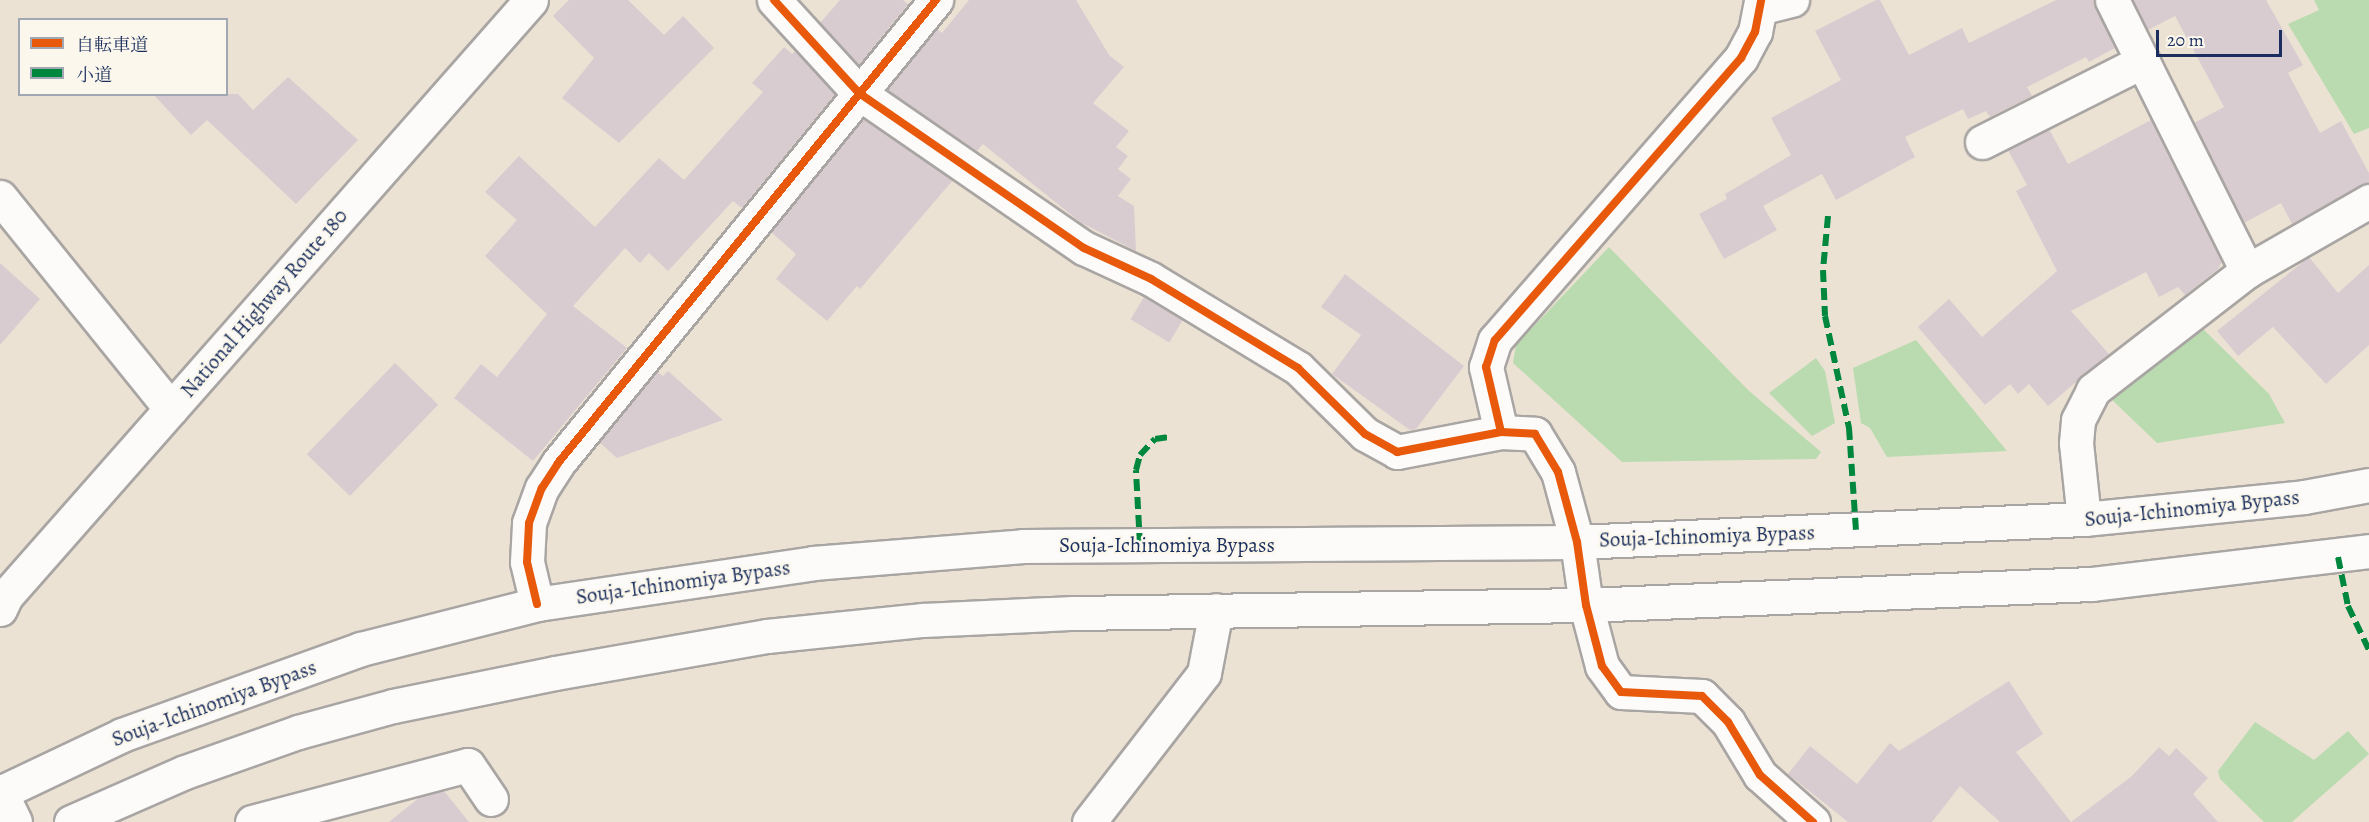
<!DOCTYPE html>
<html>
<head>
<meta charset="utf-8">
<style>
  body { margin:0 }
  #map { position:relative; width:2369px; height:822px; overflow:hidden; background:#ece2d4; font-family:Alegreya,"Noto Serif JP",serif }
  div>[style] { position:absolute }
  .green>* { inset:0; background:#b9dbaf }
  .building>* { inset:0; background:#d9ccd0; transform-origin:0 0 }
  .roads { filter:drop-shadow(2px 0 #a8a5a3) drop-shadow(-2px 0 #a8a5a3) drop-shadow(0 2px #a8a5a3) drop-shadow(0 -2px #a8a5a3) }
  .minor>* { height:33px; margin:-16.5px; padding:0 16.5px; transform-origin:16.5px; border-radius:16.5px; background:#fcfbf9 }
  .trunk>* { height:33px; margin:-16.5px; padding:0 16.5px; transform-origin:16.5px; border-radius:16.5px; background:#fcfbf9 }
  .quiet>* { height:6px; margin-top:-3px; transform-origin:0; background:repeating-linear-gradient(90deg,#00873e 0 12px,transparent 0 18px) }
  .cycleway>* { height:8px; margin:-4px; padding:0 4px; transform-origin:4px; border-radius:4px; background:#e8590c }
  span { translate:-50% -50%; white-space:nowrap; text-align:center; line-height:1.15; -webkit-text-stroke:4.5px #fbf7ec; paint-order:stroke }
  .street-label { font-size:21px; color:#1b2f5e }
  .legend { position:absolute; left:18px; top:18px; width:210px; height:78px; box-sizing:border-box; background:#fbf7ec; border:2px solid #a1a7b3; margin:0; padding:8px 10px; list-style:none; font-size:18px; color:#1b2f5e }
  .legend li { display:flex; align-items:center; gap:12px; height:30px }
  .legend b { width:30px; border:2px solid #a1a7b3 }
  .scale { position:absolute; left:2156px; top:30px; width:126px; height:27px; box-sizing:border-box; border:3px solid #1b2f5e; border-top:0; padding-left:8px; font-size:18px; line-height:21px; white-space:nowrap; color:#1b2f5e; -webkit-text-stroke:4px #fbf7ec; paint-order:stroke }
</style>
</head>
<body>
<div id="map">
  <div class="green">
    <div style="clip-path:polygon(2314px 0,2369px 0,2369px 128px,2354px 134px,2288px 24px,2319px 10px)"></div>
    <div style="clip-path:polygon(1609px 247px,1748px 390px,1821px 452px,1816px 459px,1622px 462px,1513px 363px,1516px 345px)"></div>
    <div style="clip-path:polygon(2199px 325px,2269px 394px,2285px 423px,2157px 443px,2109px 397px)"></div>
    <div style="clip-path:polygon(1916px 340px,2007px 451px,1887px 457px,1870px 428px,1861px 423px,1853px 368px)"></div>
    <div style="clip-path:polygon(1816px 358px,1825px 371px,1835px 423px,1812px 436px,1769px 393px)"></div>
    <div style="clip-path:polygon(2255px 722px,2314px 760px,2348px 731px,2369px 754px,2292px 822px,2264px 822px,2220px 779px,2218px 771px)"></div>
  </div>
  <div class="building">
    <div style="clip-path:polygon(569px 0,628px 0,664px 35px,683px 16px,714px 48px,619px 143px,562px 98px,594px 58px,553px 16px)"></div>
    <div style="clip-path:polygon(840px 0,903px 0,908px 4px,859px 65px,820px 23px)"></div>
    <div style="clip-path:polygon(969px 0,1076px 0,1109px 55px,1124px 67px,1093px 103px,1129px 131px,1116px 147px,1128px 156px,1118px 169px,1131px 179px,1118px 196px,1134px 206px,1136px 251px,1080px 222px,983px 144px,977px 151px,887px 90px,937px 29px,942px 33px)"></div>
    <div style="clip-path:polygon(1876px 0,1880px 0,1909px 55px,1962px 28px,1969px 43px,2056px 0,2093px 0,2115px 48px,2089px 62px,2086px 57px,2027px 87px,2032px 96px,1990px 117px,1986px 111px,1968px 119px,1963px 109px,1905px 137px,1915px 157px,1836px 200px,1822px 174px,1763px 206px,1777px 230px,1724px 259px,1699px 214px,1727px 199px,1725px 194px,1791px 155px,1771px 118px,1841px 80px,1815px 31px)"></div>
    <div style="clip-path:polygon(2133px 0,2266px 0,2303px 65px,2288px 73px,2320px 133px,2341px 121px,2369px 173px,2369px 182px,2292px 224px,2281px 203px,2244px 223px,2194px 123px,2224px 107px,2175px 16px,2148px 30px)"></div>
    <div style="clip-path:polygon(784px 47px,792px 54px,795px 51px,835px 94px,742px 208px,733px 201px,668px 271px,649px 253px,640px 263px,625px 248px,573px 306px,627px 348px,533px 461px,454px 398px,481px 364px,497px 377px,547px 314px,485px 256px,517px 220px,485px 192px,519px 156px,595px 227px,659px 158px,684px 180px,763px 92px,752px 83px)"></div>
    <div style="clip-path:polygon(288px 77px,358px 140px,296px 204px,207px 120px,191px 135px,153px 94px,238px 94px,253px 110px)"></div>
    <div style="clip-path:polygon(863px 119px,953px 180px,860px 289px,857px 286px,827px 321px,776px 279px,796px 254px,771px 232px)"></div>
    <div style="clip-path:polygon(2151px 120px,2222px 262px,2218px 269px,2185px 295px,2178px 287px,2159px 297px,2146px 272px,2071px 311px,2109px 354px,2048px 406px,2029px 384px,2018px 394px,2010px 384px,1985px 405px,1918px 327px,1949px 299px,1982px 337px,2057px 271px,2016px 191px,2027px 185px,2008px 150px,2049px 129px,2068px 164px)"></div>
    <div style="clip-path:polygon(2309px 257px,2338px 293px,2369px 265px,2369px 345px,2326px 384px,2273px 327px,2238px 356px,2217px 331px)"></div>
    <div style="clip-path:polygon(0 263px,40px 299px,0 345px)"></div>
    <div style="clip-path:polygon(1345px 274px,1464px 366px,1416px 429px,1410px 430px,1332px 374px,1361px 335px,1321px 307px)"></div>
    <div style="left:1144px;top:297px;width:45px;height:26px;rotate:31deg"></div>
    <div style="left:395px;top:363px;width:60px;height:127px;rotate:44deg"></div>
    <div style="clip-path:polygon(668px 371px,723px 420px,617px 458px,599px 442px,657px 372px,663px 376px)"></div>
    <div style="clip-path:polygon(2009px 681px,2043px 734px,2016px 752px,2071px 822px,2000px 822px,1960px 786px,1932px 822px,1848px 822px,1788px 774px,1810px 746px,1857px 784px,1890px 743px,1899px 751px)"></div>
    <div style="clip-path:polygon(2159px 747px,2169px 756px,2176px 748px,2208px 778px,2193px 794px,2218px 822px,2071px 822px,2132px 776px)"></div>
    <div style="clip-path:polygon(444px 791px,469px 822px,389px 822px,420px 797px)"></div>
  </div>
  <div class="roads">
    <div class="minor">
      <div style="left:774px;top:0;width:126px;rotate:47.6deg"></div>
      <div style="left:859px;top:93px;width:273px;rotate:34.6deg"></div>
      <div style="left:1084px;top:248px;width:74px;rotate:24.8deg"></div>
      <div style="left:1151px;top:279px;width:172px;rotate:31.2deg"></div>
      <div style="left:1298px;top:368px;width:94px;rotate:44.6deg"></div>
      <div style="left:1365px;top:434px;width:37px;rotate:29deg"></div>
      <div style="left:1397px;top:452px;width:106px;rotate:-10.9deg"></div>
      <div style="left:1501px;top:432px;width:34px;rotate:3deg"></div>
      <div style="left:1535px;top:434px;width:44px;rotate:58.8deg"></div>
      <div style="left:1558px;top:472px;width:73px;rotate:74.8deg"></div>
      <div style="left:1577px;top:542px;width:64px;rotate:81.9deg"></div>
      <div style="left:1586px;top:605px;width:63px;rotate:75.3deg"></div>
      <div style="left:1602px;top:666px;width:32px;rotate:54deg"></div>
      <div style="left:1621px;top:692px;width:81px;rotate:2.8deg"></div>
      <div style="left:1702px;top:696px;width:37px;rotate:45deg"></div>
      <div style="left:1728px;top:722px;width:62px;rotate:58.9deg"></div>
      <div style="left:1760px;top:775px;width:71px;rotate:41.6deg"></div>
      <div style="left:2112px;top:0;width:303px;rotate:63.5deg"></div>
      <div style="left:1763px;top:7px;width:30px;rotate:-14deg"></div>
      <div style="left:1982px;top:142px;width:180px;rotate:-26.7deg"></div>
      <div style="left:0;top:197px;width:272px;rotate:51.1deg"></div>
      <div style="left:1501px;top:432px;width:67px;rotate:-103deg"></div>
      <div style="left:1486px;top:367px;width:28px;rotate:-72deg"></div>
      <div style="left:1495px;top:340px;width:374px;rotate:-48.9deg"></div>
      <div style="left:1741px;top:58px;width:30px;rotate:-62deg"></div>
      <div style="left:1755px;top:32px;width:33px;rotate:-79deg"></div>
      <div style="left:2084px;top:519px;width:76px;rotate:-96deg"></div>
      <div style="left:2076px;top:443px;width:23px;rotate:-85deg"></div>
      <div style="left:2078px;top:420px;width:34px;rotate:-63deg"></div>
      <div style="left:2093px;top:390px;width:195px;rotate:-37.7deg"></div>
      <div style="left:2247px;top:271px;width:141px;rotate:-29.8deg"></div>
      <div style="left:537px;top:604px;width:43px;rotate:-103.4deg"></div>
      <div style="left:527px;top:562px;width:39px;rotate:-87deg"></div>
      <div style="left:529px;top:523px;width:37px;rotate:-70deg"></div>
      <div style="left:542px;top:488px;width:30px;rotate:-57deg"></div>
      <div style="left:558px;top:463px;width:598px;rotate:-50.77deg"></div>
      <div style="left:252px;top:822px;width:223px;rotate:-14.8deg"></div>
      <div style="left:468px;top:765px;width:41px;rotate:55.9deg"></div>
      <div style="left:1089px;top:822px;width:188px;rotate:-52.3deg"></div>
      <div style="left:1204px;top:673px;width:64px;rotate:-79.2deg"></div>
    </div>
    <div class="trunk">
      <div style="left:0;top:609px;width:14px;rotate:-65deg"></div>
      <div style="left:6px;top:596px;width:794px;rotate:-48.62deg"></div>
      <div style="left:0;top:791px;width:34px;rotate:64deg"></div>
      <div style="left:0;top:793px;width:135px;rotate:-25.4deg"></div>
      <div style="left:122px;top:735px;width:254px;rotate:-19.8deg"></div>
      <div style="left:361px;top:649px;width:182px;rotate:-14.3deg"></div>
      <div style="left:537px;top:604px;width:279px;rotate:-8.4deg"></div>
      <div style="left:813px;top:563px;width:211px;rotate:-4.6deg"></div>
      <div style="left:1023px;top:546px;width:554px;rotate:-0.41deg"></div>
      <div style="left:1577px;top:542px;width:508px;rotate:-2.6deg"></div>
      <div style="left:2084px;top:519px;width:221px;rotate:-5.7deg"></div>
      <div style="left:2304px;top:497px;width:66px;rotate:-10.5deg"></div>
      <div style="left:71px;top:822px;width:124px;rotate:-23.7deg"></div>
      <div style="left:185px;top:772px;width:120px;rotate:-19.5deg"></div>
      <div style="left:298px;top:732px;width:98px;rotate:-15.3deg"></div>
      <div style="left:393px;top:706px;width:165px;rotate:-11.5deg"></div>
      <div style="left:555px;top:673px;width:215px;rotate:-9.9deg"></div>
      <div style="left:767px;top:636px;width:157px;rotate:-5.9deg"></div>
      <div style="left:923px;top:620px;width:151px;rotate:-2.7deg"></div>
      <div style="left:1074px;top:613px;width:512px;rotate:-0.9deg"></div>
      <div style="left:1586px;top:605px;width:506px;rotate:-2.38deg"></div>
      <div style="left:2092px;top:584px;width:279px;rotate:-6.8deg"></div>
    </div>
  </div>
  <div class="quiet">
    <div style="left:1828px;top:216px;width:54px;rotate:95.3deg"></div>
    <div style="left:1823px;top:270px;width:46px;rotate:87.5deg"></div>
    <div style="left:1825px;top:316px;width:115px;rotate:77.9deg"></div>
    <div style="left:1849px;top:428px;width:102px;rotate:86.1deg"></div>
    <div style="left:1140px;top:545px;width:75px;rotate:-93.1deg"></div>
    <div style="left:1136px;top:470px;width:16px;rotate:-75deg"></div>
    <div style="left:1140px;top:455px;width:22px;rotate:-47deg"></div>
    <div style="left:1155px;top:439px;width:14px;rotate:-8deg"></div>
    <div style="left:2338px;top:557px;width:50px;rotate:78.5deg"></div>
    <div style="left:2348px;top:606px;width:49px;rotate:64.5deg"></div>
  </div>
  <div class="cycleway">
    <div style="left:774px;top:0;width:126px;rotate:47.6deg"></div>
    <div style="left:859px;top:93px;width:273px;rotate:34.6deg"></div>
    <div style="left:1084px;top:248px;width:74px;rotate:24.8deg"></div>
    <div style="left:1151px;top:279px;width:172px;rotate:31.2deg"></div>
    <div style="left:1298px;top:368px;width:94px;rotate:44.6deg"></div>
    <div style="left:1365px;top:434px;width:37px;rotate:29deg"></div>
    <div style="left:1397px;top:452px;width:106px;rotate:-10.9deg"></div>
    <div style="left:1501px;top:432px;width:34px;rotate:3deg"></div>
    <div style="left:1535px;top:434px;width:44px;rotate:58.8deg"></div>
    <div style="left:1558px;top:472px;width:73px;rotate:74.8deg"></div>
    <div style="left:1577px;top:542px;width:64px;rotate:81.9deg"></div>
    <div style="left:1586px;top:605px;width:63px;rotate:75.3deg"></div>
    <div style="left:1602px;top:666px;width:32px;rotate:54deg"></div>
    <div style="left:1621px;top:692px;width:81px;rotate:2.8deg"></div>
    <div style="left:1702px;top:696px;width:37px;rotate:45deg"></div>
    <div style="left:1728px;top:722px;width:62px;rotate:58.9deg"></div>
    <div style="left:1760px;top:775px;width:71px;rotate:41.6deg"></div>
    <div style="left:1501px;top:432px;width:67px;rotate:-103deg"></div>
    <div style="left:1486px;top:367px;width:28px;rotate:-72deg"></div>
    <div style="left:1495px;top:340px;width:374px;rotate:-48.9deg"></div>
    <div style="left:1741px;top:58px;width:30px;rotate:-62deg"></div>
    <div style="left:1755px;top:32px;width:33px;rotate:-79deg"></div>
    <div style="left:537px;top:604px;width:43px;rotate:-103.4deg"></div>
    <div style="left:527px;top:562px;width:39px;rotate:-87deg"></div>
    <div style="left:529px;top:523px;width:37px;rotate:-70deg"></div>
    <div style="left:542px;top:488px;width:30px;rotate:-57deg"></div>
    <div style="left:558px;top:463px;width:598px;rotate:-50.77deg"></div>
  </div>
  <div class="street-label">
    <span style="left:264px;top:303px;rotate:-49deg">National Highway Route 180</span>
    <span style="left:2192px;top:508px;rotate:-6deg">Souja-Ichinomiya Bypass</span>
    <span style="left:1707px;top:536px;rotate:-2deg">Souja-Ichinomiya Bypass</span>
    <span style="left:1167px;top:545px">Souja-Ichinomiya Bypass</span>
    <span style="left:683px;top:582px;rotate:-8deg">Souja-Ichinomiya Bypass</span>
    <span style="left:214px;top:703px;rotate:-20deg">Souja-Ichinomiya Bypass</span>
  </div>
  <ul class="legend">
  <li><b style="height:8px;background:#e8590c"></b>自転車道</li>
  <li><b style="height:8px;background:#00873e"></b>小道</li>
  </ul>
  <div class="scale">20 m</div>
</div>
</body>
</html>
